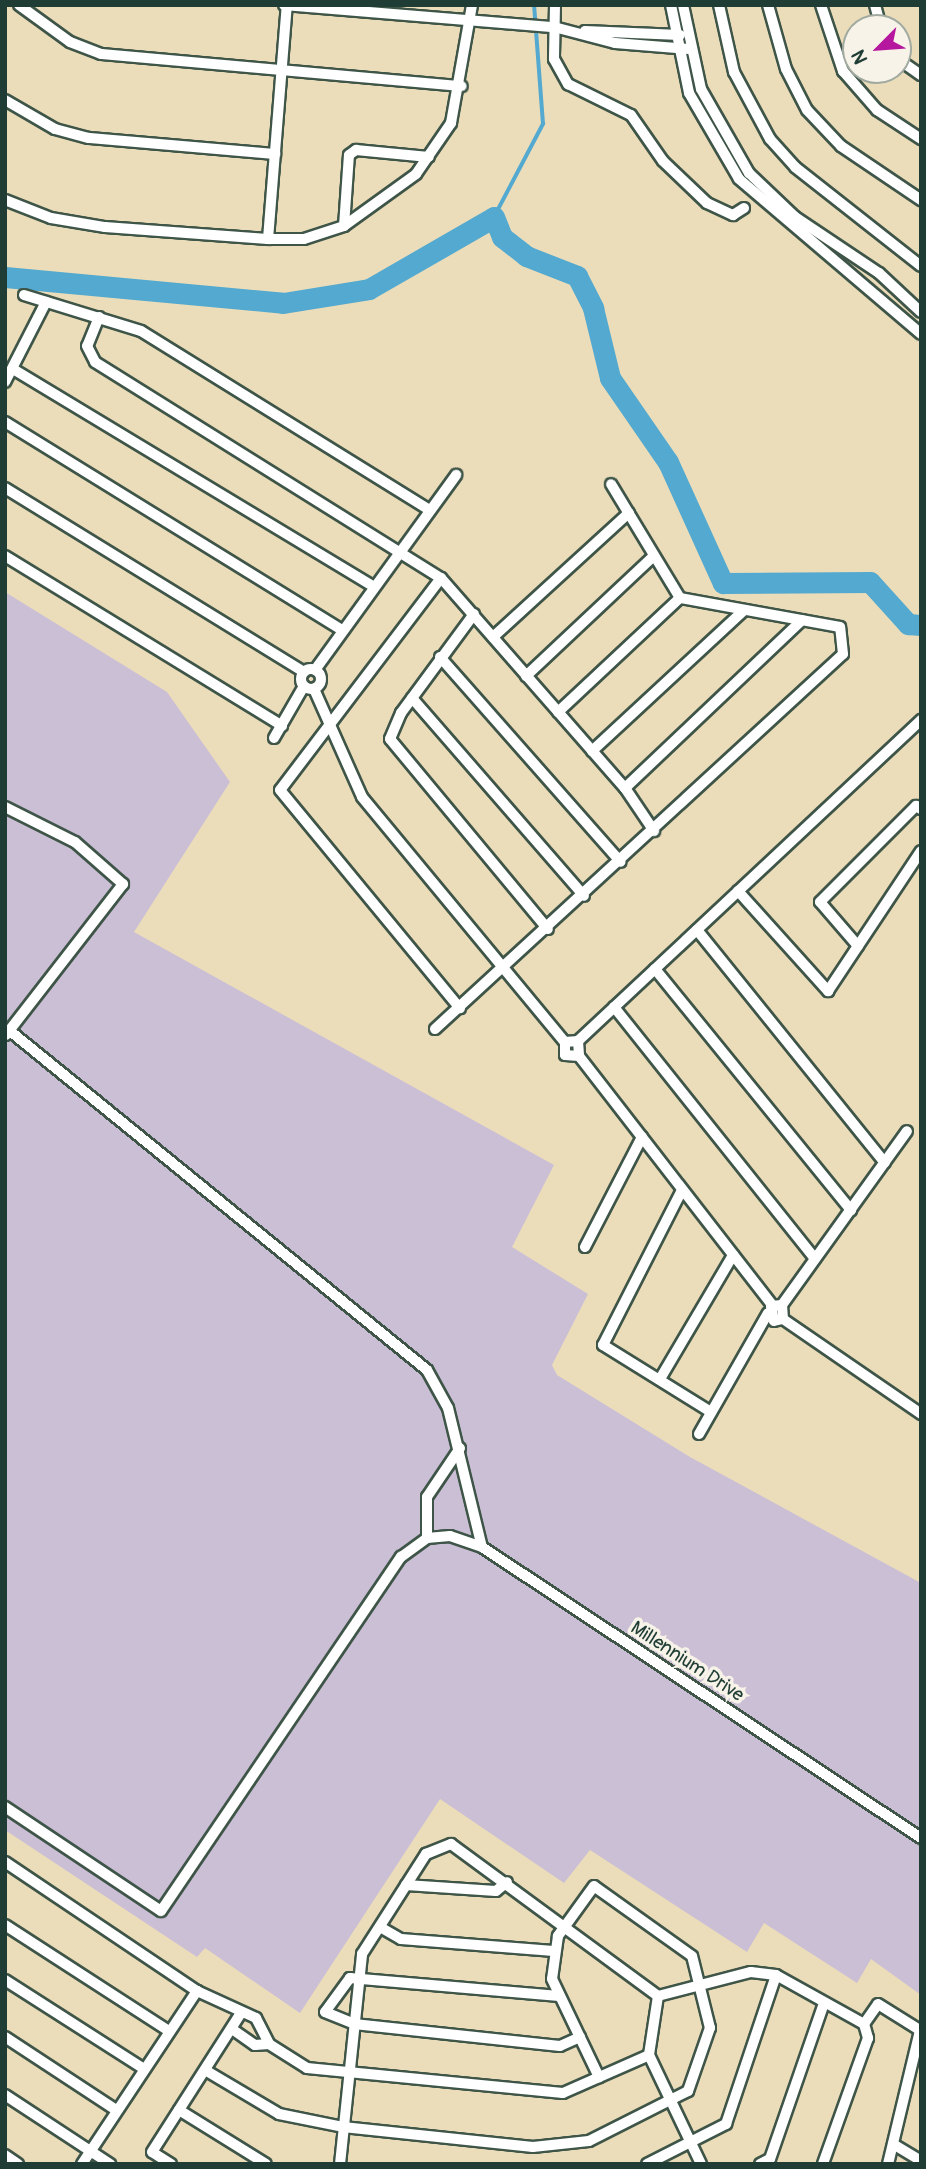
<!DOCTYPE html>
<html>
<head>
<meta charset="utf-8">
<style>
  body { margin:0 }
  #map { position:relative; width:926px; height:2169px; overflow:hidden; background:#ecddba; font-family:Pangolin,sans-serif }
  div>[style] { position:absolute }
  .industrial>* { inset:0; background:#cbbfd5 }
  .stream>* { height:3.5px; margin:-1.75px; padding:0 1.75px; transform-origin:1.75px; border-radius:1.75px; background:#53a9cf }
  .river>* { height:21px; margin:-10.5px; padding:0 10.5px; transform-origin:10.5px; border-radius:10.5px; background:#53a9cf }
  .roads { filter:drop-shadow(2px 0 #3e5548) drop-shadow(-2px 0 #3e5548) drop-shadow(0 2px #3e5548) drop-shadow(0 -2px #3e5548) }
  .minor>* { height:10px; margin:-5px; padding:0 5px; transform-origin:5px; border-radius:5px; background:#fff }
  .minor>.ring { margin:-5px; padding:0; box-sizing:content-box; background:none; border:10px solid #fff; border-radius:50% }
  span { translate:-50% -50%; white-space:nowrap; text-align:center; line-height:1.15; -webkit-text-stroke:7px #f7f3e8; paint-order:stroke }
  .street-label { font-size:19px; color:#1f3d34 }
  .frame { position:absolute; inset:0; border:7px solid #1f3d34; pointer-events:none }
  .north { position:absolute; left:842px; top:14px; width:70px; height:70px; box-sizing:border-box; background:#f7f3e8; border:2px solid #a1aaa0; border-radius:50%; rotate:245deg; font-size:19px; font-weight:700; line-height:28px; text-align:center; color:#1f3d34 }
  .north::after { content:''; display:block; margin:auto; width:24px; height:32px; background:#b5179e; clip-path:polygon(50% 0,100% 100%,50% 72%,0 100%) }
</style>
</head>
<body>
<div id="map">
  <div class="industrial">
    <div style="clip-path:polygon(5px 592px,167px 692px,230px 782px,134px 932px,554px 1165px,512px 1247px,588px 1294px,552px 1365px,557px 1375px,690px 1457px,921px 1583px,921px 1995px,871px 1959px,857px 1983px,764px 1923px,747px 1952px,590px 1850px,564px 1883px,440px 1799px,300px 2013px,205px 1948px,197px 1957px,5px 1830px)"></div>
  </div>
  <div class="stream">
    <div style="left:494px;top:217px;width:105px;rotate:-62.2deg"></div>
    <div style="left:543px;top:124px;width:119px;rotate:-94.3deg"></div>
  </div>
  <div class="river">
    <div style="left:5px;top:277px;width:279px;rotate:5.3deg"></div>
    <div style="left:283px;top:303px;width:87px;rotate:-9.2deg"></div>
    <div style="left:369px;top:289px;width:144px;rotate:-29.9deg"></div>
    <div style="left:494px;top:217px;width:22px;rotate:68deg"></div>
    <div style="left:502px;top:237px;width:31px;rotate:38deg"></div>
    <div style="left:526px;top:256px;width:55px;rotate:21.4deg"></div>
    <div style="left:577px;top:276px;width:36px;rotate:63deg"></div>
    <div style="left:593px;top:308px;width:72px;rotate:76.3deg"></div>
    <div style="left:610px;top:378px;width:102px;rotate:55.4deg"></div>
    <div style="left:668px;top:462px;width:133px;rotate:65.6deg"></div>
    <div style="left:723px;top:583px;width:147px;rotate:-0.4deg"></div>
    <div style="left:870px;top:582px;width:57px;rotate:47.9deg"></div>
    <div style="left:908px;top:624px;width:13px;rotate:4deg"></div>
  </div>
  <div class="roads">
    <div class="minor">
      <div style="left:19px;top:5px;width:63px;rotate:36deg"></div>
      <div style="left:70px;top:42px;width:33px;rotate:21deg"></div>
      <div style="left:101px;top:54px;width:362px;rotate:5.1deg"></div>
      <div style="left:284px;top:5px;width:271px;rotate:4.7deg"></div>
      <div style="left:554px;top:27px;width:63px;rotate:14.7deg"></div>
      <div style="left:615px;top:43px;width:74px;rotate:4.6deg"></div>
      <div style="left:555px;top:5px;width:54px;rotate:91.1deg"></div>
      <div style="left:554px;top:59px;width:29px;rotate:61deg"></div>
      <div style="left:568px;top:84px;width:70px;rotate:26.2deg"></div>
      <div style="left:631px;top:115px;width:56px;rotate:55.2deg"></div>
      <div style="left:663px;top:161px;width:61px;rotate:43.7deg"></div>
      <div style="left:707px;top:203px;width:29px;rotate:25deg"></div>
      <div style="left:733px;top:215px;width:13px;rotate:-32deg"></div>
      <div style="left:671px;top:5px;width:90px;rotate:78.4deg"></div>
      <div style="left:689px;top:93px;width:99px;rotate:59.8deg"></div>
      <div style="left:739px;top:179px;width:239px;rotate:40.4deg"></div>
      <div style="left:683px;top:5px;width:86px;rotate:77.9deg"></div>
      <div style="left:701px;top:89px;width:97px;rotate:60.3deg"></div>
      <div style="left:749px;top:173px;width:64px;rotate:43.7deg"></div>
      <div style="left:795px;top:217px;width:101px;rotate:33.7deg"></div>
      <div style="left:879px;top:273px;width:57px;rotate:42.9deg"></div>
      <div style="left:719px;top:5px;width:69px;rotate:77.4deg"></div>
      <div style="left:734px;top:72px;width:76px;rotate:61.8deg"></div>
      <div style="left:770px;top:139px;width:38px;rotate:48deg"></div>
      <div style="left:795px;top:167px;width:160px;rotate:38.2deg"></div>
      <div style="left:768px;top:5px;width:66px;rotate:74.3deg"></div>
      <div style="left:786px;top:69px;width:46px;rotate:62.9deg"></div>
      <div style="left:807px;top:110px;width:50px;rotate:46.6deg"></div>
      <div style="left:841px;top:146px;width:97px;rotate:34deg"></div>
      <div style="left:821px;top:5px;width:70px;rotate:71.6deg"></div>
      <div style="left:843px;top:71px;width:52px;rotate:48.9deg"></div>
      <div style="left:877px;top:110px;width:53px;rotate:33.4deg"></div>
      <div style="left:875px;top:5px;width:24px;rotate:75deg"></div>
      <div style="left:585px;top:31px;width:95px;rotate:2.4deg"></div>
      <div style="left:898px;top:59px;width:28px;rotate:35deg"></div>
      <div style="left:5px;top:100px;width:58px;rotate:30.1deg"></div>
      <div style="left:55px;top:129px;width:35px;rotate:15deg"></div>
      <div style="left:89px;top:138px;width:187px;rotate:4.9deg"></div>
      <div style="left:5px;top:200px;width:49px;rotate:21.4deg"></div>
      <div style="left:51px;top:218px;width:55px;rotate:9.5deg"></div>
      <div style="left:105px;top:227px;width:163px;rotate:4.2deg"></div>
      <div style="left:268px;top:239px;width:36px"></div>
      <div style="left:304px;top:239px;width:42px;rotate:-18deg"></div>
      <div style="left:344px;top:226px;width:89px;rotate:-35.8deg"></div>
      <div style="left:416px;top:174px;width:62px;rotate:-55.5deg"></div>
      <div style="left:451px;top:123px;width:120px;rotate:-79.9deg"></div>
      <div style="left:344px;top:226px;width:71px;rotate:-86deg"></div>
      <div style="left:349px;top:155px;width:9px;rotate:-36deg"></div>
      <div style="left:356px;top:150px;width:73px;rotate:5.5deg"></div>
      <div style="left:268px;top:239px;width:235px;rotate:-85.4deg"></div>
      <div style="left:24px;top:295px;width:122px;rotate:17.1deg"></div>
      <div style="left:141px;top:331px;width:340px;rotate:31.8deg"></div>
      <div style="left:99px;top:317px;width:31px;rotate:112deg"></div>
      <div style="left:87px;top:346px;width:18px;rotate:63deg"></div>
      <div style="left:95px;top:362px;width:408px;rotate:32deg"></div>
      <div style="left:441px;top:578px;width:279px;rotate:48.8deg"></div>
      <div style="left:625px;top:788px;width:52px;rotate:56deg"></div>
      <div style="left:13px;top:369px;width:422px;rotate:31.1deg"></div>
      <div style="left:5px;top:382px;width:90px;rotate:-62.9deg"></div>
      <div style="left:5px;top:422px;width:397px;rotate:31.7deg"></div>
      <div style="left:5px;top:488px;width:351px;rotate:31.6deg"></div>
      <div style="left:5px;top:556px;width:325px;rotate:31.5deg"></div>
      <div style="left:441px;top:578px;width:266px;rotate:127.2deg"></div>
      <div style="left:280px;top:790px;width:283px;rotate:50.5deg"></div>
      <div style="left:474px;top:614px;width:123px;rotate:126.4deg"></div>
      <div style="left:401px;top:713px;width:28px;rotate:113deg"></div>
      <div style="left:390px;top:739px;width:247px;rotate:50.3deg"></div>
      <div style="left:493px;top:637px;width:184px;rotate:-42.4deg"></div>
      <div style="left:440px;top:657px;width:273px;rotate:48.6deg"></div>
      <div class="ring" style="left:301px;top:669px;width:10px;height:10px"></div>
      <div style="left:315px;top:670px;width:241px;rotate:-54.1deg"></div>
      <div style="left:526px;top:676px;width:175px;rotate:-43.2deg"></div>
      <div style="left:314px;top:689px;width:118px;rotate:66deg"></div>
      <div style="left:362px;top:797px;width:318px;rotate:50.4deg"></div>
      <div style="left:412px;top:698px;width:262px;rotate:49deg"></div>
      <div style="left:558px;top:712px;width:167px;rotate:-43.1deg"></div>
      <div style="left:274px;top:738px;width:60px;rotate:-60deg"></div>
      <div style="left:592px;top:751px;width:206px;rotate:-42.8deg"></div>
      <div style="left:625px;top:788px;width:244px;rotate:-43.5deg"></div>
      <div style="left:5px;top:807px;width:78px;rotate:26.6deg"></div>
      <div style="left:75px;top:842px;width:64px;rotate:41.2deg"></div>
      <div style="left:123px;top:884px;width:191px;rotate:127.8deg"></div>
      <div style="left:738px;top:891px;width:135px;rotate:48deg"></div>
      <div style="left:828px;top:991px;width:168px;rotate:-56.4deg"></div>
      <div style="left:697px;top:930px;width:299px;rotate:51.1deg"></div>
      <div style="left:858px;top:946px;width:58px;rotate:-130.8deg"></div>
      <div style="left:820px;top:902px;width:136px;rotate:-45deg"></div>
      <div style="left:916px;top:806px;width:6px;rotate:31deg"></div>
      <div style="left:655px;top:969px;width:311px;rotate:50.9deg"></div>
      <div style="left:614px;top:1007px;width:322px;rotate:51.4deg"></div>
      <div style="left:435px;top:1029px;width:554px;rotate:-42.59deg"></div>
      <div style="left:843px;top:654px;width:27px;rotate:-96deg"></div>
      <div style="left:840px;top:627px;width:163px;rotate:-169.7deg"></div>
      <div style="left:680px;top:598px;width:133px;rotate:-121.2deg"></div>
      <div style="left:10px;top:1031px;width:537px;rotate:39.11deg"></div>
      <div style="left:427px;top:1370px;width:43px;rotate:61.1deg"></div>
      <div style="left:448px;top:1408px;width:143px;rotate:76.3deg"></div>
      <div style="left:578px;top:1041px;width:470px;rotate:-43.1deg"></div>
      <div style="left:579px;top:1056px;width:14px;rotate:-176deg"></div>
      <div style="left:565px;top:1055px;width:13px;rotate:-90deg"></div>
      <div style="left:565px;top:1042px;width:13px;rotate:-4deg"></div>
      <div style="left:578px;top:1041px;width:15px;rotate:86deg"></div>
      <div style="left:579px;top:1056px;width:315px;rotate:52.2deg"></div>
      <div style="left:682px;top:1190px;width:174px;rotate:117deg"></div>
      <div style="left:603px;top:1345px;width:127px;rotate:31.8deg"></div>
      <div style="left:585px;top:1247px;width:124px;rotate:-62.6deg"></div>
      <div style="left:782px;top:1305px;width:214px;rotate:-54.3deg"></div>
      <div style="left:783px;top:1319px;width:14px;rotate:-94deg"></div>
      <div style="left:782px;top:1305px;width:11px;rotate:175deg"></div>
      <div style="left:771px;top:1306px;width:15px;rotate:79deg"></div>
      <div style="left:774px;top:1321px;width:9px;rotate:-13deg"></div>
      <div style="left:783px;top:1319px;width:168px;rotate:34.5deg"></div>
      <div style="left:660px;top:1379px;width:144px;rotate:-59.5deg"></div>
      <div style="left:699px;top:1434px;width:139px;rotate:-60.3deg"></div>
      <div style="left:427px;top:1538px;width:23px;rotate:-5deg"></div>
      <div style="left:450px;top:1536px;width:34px;rotate:19deg"></div>
      <div style="left:482px;top:1547px;width:527px;rotate:33.54deg"></div>
      <div style="left:427px;top:1538px;width:41px;rotate:-90deg"></div>
      <div style="left:427px;top:1497px;width:59px;rotate:-56deg"></div>
      <div style="left:5px;top:1807px;width:187px;rotate:33.7deg"></div>
      <div style="left:161px;top:1911px;width:428px;rotate:-55.9deg"></div>
      <div style="left:401px;top:1557px;width:32px;rotate:-36deg"></div>
      <div style="left:5px;top:1862px;width:231px;rotate:33.9deg"></div>
      <div style="left:197px;top:1991px;width:65px;rotate:24.6deg"></div>
      <div style="left:256px;top:2018px;width:29px;rotate:63deg"></div>
      <div style="left:269px;top:2044px;width:45px;rotate:32.3deg"></div>
      <div style="left:307px;top:2068px;width:257px;rotate:5.6deg"></div>
      <div style="left:563px;top:2093px;width:94px;rotate:-23.8deg"></div>
      <div style="left:406px;top:1885px;width:90px;rotate:3.8deg"></div>
      <div style="left:496px;top:1891px;width:14px;rotate:-39deg"></div>
      <div style="left:5px;top:1925px;width:195px;rotate:32.9deg"></div>
      <div style="left:380px;top:1927px;width:24px;rotate:30deg"></div>
      <div style="left:401px;top:1939px;width:153px;rotate:4.5deg"></div>
      <div style="left:5px;top:1980px;width:165px;rotate:32.6deg"></div>
      <div style="left:559px;top:1996px;width:210px;rotate:-175.1deg"></div>
      <div style="left:350px;top:1978px;width:42px;rotate:126.3deg"></div>
      <div style="left:325px;top:2012px;width:31px;rotate:22deg"></div>
      <div style="left:354px;top:2024px;width:207px;rotate:6.1deg"></div>
      <div style="left:560px;top:2046px;width:22px;rotate:-24deg"></div>
      <div style="left:658px;top:1996px;width:96px;rotate:-14.5deg"></div>
      <div style="left:751px;top:1972px;width:25px;rotate:7deg"></div>
      <div style="left:776px;top:1975px;width:101px;rotate:29.1deg"></div>
      <div style="left:864px;top:2024px;width:15px;rotate:74deg"></div>
      <div style="left:868px;top:2038px;width:134px;rotate:109.7deg"></div>
      <div style="left:864px;top:2024px;width:24px;rotate:-55deg"></div>
      <div style="left:878px;top:2004px;width:51px;rotate:32.1deg"></div>
      <div style="left:232px;top:2029px;width:28px;rotate:35deg"></div>
      <div style="left:255px;top:2045px;width:14px;rotate:-4deg"></div>
      <div style="left:5px;top:2037px;width:133px;rotate:33.3deg"></div>
      <div style="left:205px;top:2070px;width:86px;rotate:30.7deg"></div>
      <div style="left:279px;top:2114px;width:65px;rotate:11.5deg"></div>
      <div style="left:343px;top:2127px;width:191px;rotate:6deg"></div>
      <div style="left:533px;top:2147px;width:56px;rotate:-6.1deg"></div>
      <div style="left:589px;top:2141px;width:111px;rotate:-26.8deg"></div>
      <div style="left:688px;top:2091px;width:67px;rotate:-70.8deg"></div>
      <div style="left:710px;top:2028px;width:74px;rotate:-104deg"></div>
      <div style="left:692px;top:1956px;width:120px;rotate:-144.5deg"></div>
      <div style="left:594px;top:1886px;width:62px;rotate:125.8deg"></div>
      <div style="left:558px;top:1936px;width:43px;rotate:97.9deg"></div>
      <div style="left:552px;top:1979px;width:109px;rotate:64.4deg"></div>
      <div style="left:5px;top:2095px;width:126px;rotate:33.3deg"></div>
      <div style="left:179px;top:2110px;width:102px;rotate:31.8deg"></div>
      <div style="left:893px;top:2144px;width:33px;rotate:31deg"></div>
      <div style="left:5px;top:2155px;width:16px;rotate:35deg"></div>
      <div style="left:82px;top:2164px;width:208px;rotate:-56.4deg"></div>
      <div style="left:171px;top:2164px;width:22px;rotate:-148deg"></div>
      <div style="left:152px;top:2152px;width:165px;rotate:-57.4deg"></div>
      <div style="left:340px;top:2164px;width:211px;rotate:-84deg"></div>
      <div style="left:362px;top:1954px;width:119px;rotate:-57.4deg"></div>
      <div style="left:426px;top:1854px;width:27px;rotate:-22deg"></div>
      <div style="left:451px;top:1844px;width:257px;rotate:36.3deg"></div>
      <div style="left:658px;top:1996px;width:60px;rotate:98.7deg"></div>
      <div style="left:649px;top:2055px;width:121px;rotate:64.5deg"></div>
      <div style="left:647px;top:2164px;width:89px;rotate:-26.9deg"></div>
      <div style="left:726px;top:2124px;width:157px;rotate:-71.4deg"></div>
      <div style="left:760px;top:2164px;width:11px;rotate:-27deg"></div>
      <div style="left:770px;top:2159px;width:165px;rotate:-70.9deg"></div>
      <div style="left:888px;top:2164px;width:137px;rotate:-76.5deg"></div>
    </div>
  </div>
  <div class="street-label">
    <span style="left:687px;top:1662px;rotate:33deg">Millennium Drive</span>
  </div>
  <div class="frame"></div>
  <div class="north">N</div>
</div>
</body>
</html>
